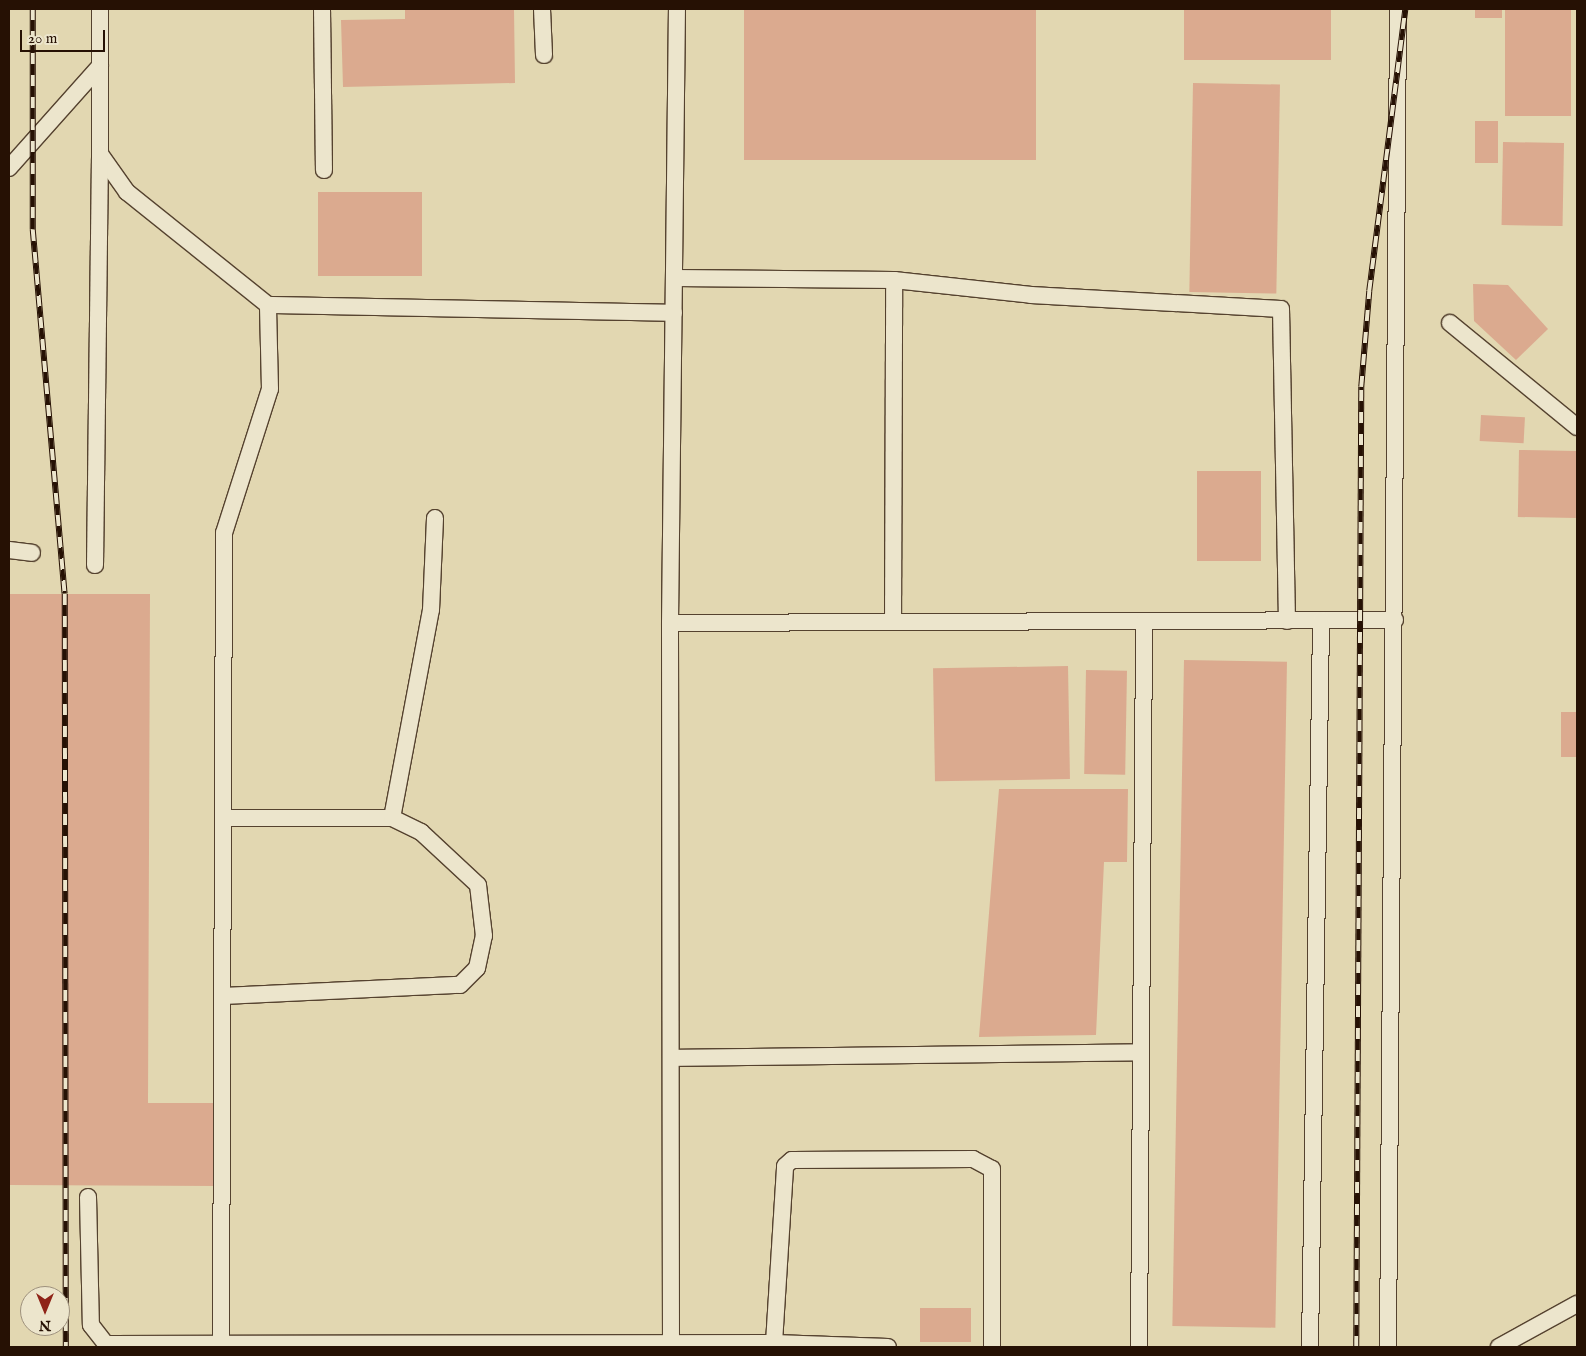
<!DOCTYPE html>
<html>
<head>
<meta charset="utf-8">
<style>
  body { margin:0 }
  #map { position:relative; width:1586px; height:1356px; overflow:hidden; background:#e2d7b1; font-family:"IM FELL English",serif }
  div>[style] { position:absolute }
  .building>* { inset:0; background:#dbaa8f; transform-origin:0 0 }
  .roads { filter:drop-shadow(1px 0 #55422f) drop-shadow(-1px 0 #55422f) drop-shadow(0 1px #55422f) drop-shadow(0 -1px #55422f) }
  .lane>* { height:16px; margin:-8px; padding:0 8px; transform-origin:8px; border-radius:8px; background:#ece5cc }
  .rail>* { height:5.5px; margin-top:-2.75px; transform-origin:0; background:repeating-linear-gradient(90deg,#ece5cc 0 11px,#261104 0 22px); box-sizing:border-box; border-block:1px solid #261104 }
  span { translate:-50% -50%; white-space:nowrap; text-align:center; line-height:1.15; -webkit-text-stroke:4px #ece5cc; paint-order:stroke }
  .frame { position:absolute; inset:0; border:10px solid #261104; pointer-events:none }
  .north { position:absolute; left:20px; top:1286px; width:50px; height:50px; box-sizing:border-box; background:#ece5cc; border:1px solid #9d907c; border-radius:50%; rotate:180deg; font-size:14px; font-weight:700; line-height:20px; text-align:center; color:#261104 }
  .north::after { content:''; display:block; margin:auto; width:18px; height:22px; background:#8f2418; clip-path:polygon(50% 0,100% 100%,50% 72%,0 100%) }
  .scale { position:absolute; left:20px; top:30px; width:85px; height:22px; box-sizing:border-box; border:2px solid #261104; border-top:0; padding-left:6px; font-size:15px; line-height:18px; white-space:nowrap; color:#261104; -webkit-text-stroke:4px #ece5cc; paint-order:stroke }
</style>
</head>
<body>
<div id="map">
  <div class="building">
    <div style="clip-path:polygon(405px 9px,514px 9px,515px 83px,343px 87px,341px 20px,405px 19px)"></div>
    <div style="left:744px;top:9px;width:292px;height:151px"></div>
    <div style="left:1184px;top:9px;width:147px;height:51px"></div>
    <div style="left:1475px;top:9px;width:27px;height:9px"></div>
    <div style="left:1505px;top:9px;width:66px;height:107px"></div>
    <div style="left:1193px;top:83px;width:87px;height:209px;rotate:1deg"></div>
    <div style="left:1475px;top:121px;width:23px;height:42px"></div>
    <div style="left:1503px;top:142px;width:61px;height:83px;rotate:1deg"></div>
    <div style="left:318px;top:192px;width:104px;height:84px"></div>
    <div style="clip-path:polygon(1473px 284px,1508px 285px,1548px 329px,1516px 360px,1474px 321px)"></div>
    <div style="left:1481px;top:415px;width:44px;height:26px;rotate:3deg"></div>
    <div style="left:1519px;top:450px;width:58px;height:67px;rotate:1deg"></div>
    <div style="left:1197px;top:471px;width:64px;height:90px"></div>
    <div style="clip-path:polygon(9px 594px,150px 594px,148px 1103px,218px 1103px,217px 1186px,9px 1185px)"></div>
    <div style="left:1184px;top:660px;width:103px;height:666px;rotate:1deg"></div>
    <div style="left:1068px;top:666px;width:113px;height:135px;rotate:89deg"></div>
    <div style="left:1086px;top:670px;width:41px;height:104px;rotate:1deg"></div>
    <div style="left:1561px;top:712px;width:16px;height:45px"></div>
    <div style="clip-path:polygon(999px 789px,1128px 789px,1127px 862px,1104px 862px,1096px 1035px,979px 1037px)"></div>
    <div style="left:920px;top:1308px;width:51px;height:34px"></div>
  </div>
  <div class="roads">
    <div class="lane">
      <div style="left:100px;top:9px;width:145px;rotate:90deg"></div>
      <div style="left:100px;top:154px;width:47px;rotate:54.6deg"></div>
      <div style="left:127px;top:192px;width:181px;rotate:38.7deg"></div>
      <div style="left:268px;top:305px;width:406px;rotate:1.1deg"></div>
      <div style="left:322px;top:9px;width:161px;rotate:89.3deg"></div>
      <div style="left:542px;top:9px;width:46px;rotate:87.5deg"></div>
      <div style="left:9px;top:168px;width:137px;rotate:-48.3deg"></div>
      <div style="left:675px;top:278px;width:219px;rotate:0.5deg"></div>
      <div style="left:894px;top:280px;width:138px;rotate:6.2deg"></div>
      <div style="left:1031px;top:295px;width:250px;rotate:3.2deg"></div>
      <div style="left:1281px;top:309px;width:312px;rotate:88.9deg"></div>
      <div style="left:1450px;top:323px;width:164px;rotate:39.3deg"></div>
      <div style="left:9px;top:550px;width:23px;rotate:7deg"></div>
      <div style="left:95px;top:565px;width:411px;rotate:-89.3deg"></div>
      <div style="left:893px;top:622px;width:342px;rotate:-89.8deg"></div>
      <div style="left:670px;top:623px;width:725px;rotate:-0.24deg"></div>
      <div style="left:223px;top:818px;width:169px"></div>
      <div style="left:223px;top:996px;width:237px;rotate:-2.7deg"></div>
      <div style="left:460px;top:985px;width:24px;rotate:-45deg"></div>
      <div style="left:477px;top:968px;width:33px;rotate:-78deg"></div>
      <div style="left:484px;top:936px;width:51px;rotate:-96.7deg"></div>
      <div style="left:478px;top:885px;width:78px;rotate:-137.1deg"></div>
      <div style="left:421px;top:832px;width:32px;rotate:-154deg"></div>
      <div style="left:392px;top:818px;width:212px;rotate:-79.4deg"></div>
      <div style="left:431px;top:610px;width:92px;rotate:-87.5deg"></div>
      <div style="left:671px;top:1058px;width:469px;rotate:-0.7deg"></div>
      <div style="left:88px;top:1197px;width:128px;rotate:88.7deg"></div>
      <div style="left:91px;top:1325px;width:24px;rotate:52deg"></div>
      <div style="left:106px;top:1344px;width:668px;rotate:-0.09deg"></div>
      <div style="left:774px;top:1343px;width:114px;rotate:2deg"></div>
      <div style="left:774px;top:1343px;width:177px;rotate:-86.4deg"></div>
      <div style="left:785px;top:1166px;width:9px;rotate:-41deg"></div>
      <div style="left:792px;top:1160px;width:181px;rotate:-0.3deg"></div>
      <div style="left:973px;top:1159px;width:21px;rotate:28deg"></div>
      <div style="left:992px;top:1169px;width:178px;rotate:90deg"></div>
      <div style="left:221px;top:1345px;width:812px;rotate:-89.79deg"></div>
      <div style="left:224px;top:533px;width:151px;rotate:-72.3deg"></div>
      <div style="left:270px;top:389px;width:84px;rotate:-91.4deg"></div>
      <div style="left:671px;top:1347px;width:724px;rotate:-90.08deg"></div>
      <div style="left:670px;top:623px;width:614px;rotate:-89.35deg"></div>
      <div style="left:1139px;top:1347px;width:725px;rotate:-89.6deg"></div>
      <div style="left:1310px;top:1347px;width:727px;rotate:-89.13deg"></div>
      <div style="left:1388px;top:1347px;width:1338px;rotate:-89.57deg"></div>
      <div style="left:1499px;top:1347px;width:89px;rotate:-28.9deg"></div>
    </div>
  </div>
  <div class="rail">
    <div style="left:33px;top:9px;width:221px;rotate:90deg"></div>
    <div style="left:33px;top:230px;width:365px;rotate:85deg"></div>
    <div style="left:65px;top:594px;width:753px;rotate:89.92deg"></div>
    <div style="left:1356px;top:1347px;width:960px;rotate:-89.7deg"></div>
    <div style="left:1361px;top:387px;width:96px;rotate:-85.2deg"></div>
    <div style="left:1369px;top:291px;width:284px;rotate:-82.7deg"></div>
  </div>
  <div class="frame"></div>
  <div class="north">N</div>
  <div class="scale">20 m</div>
</div>
</body>
</html>
